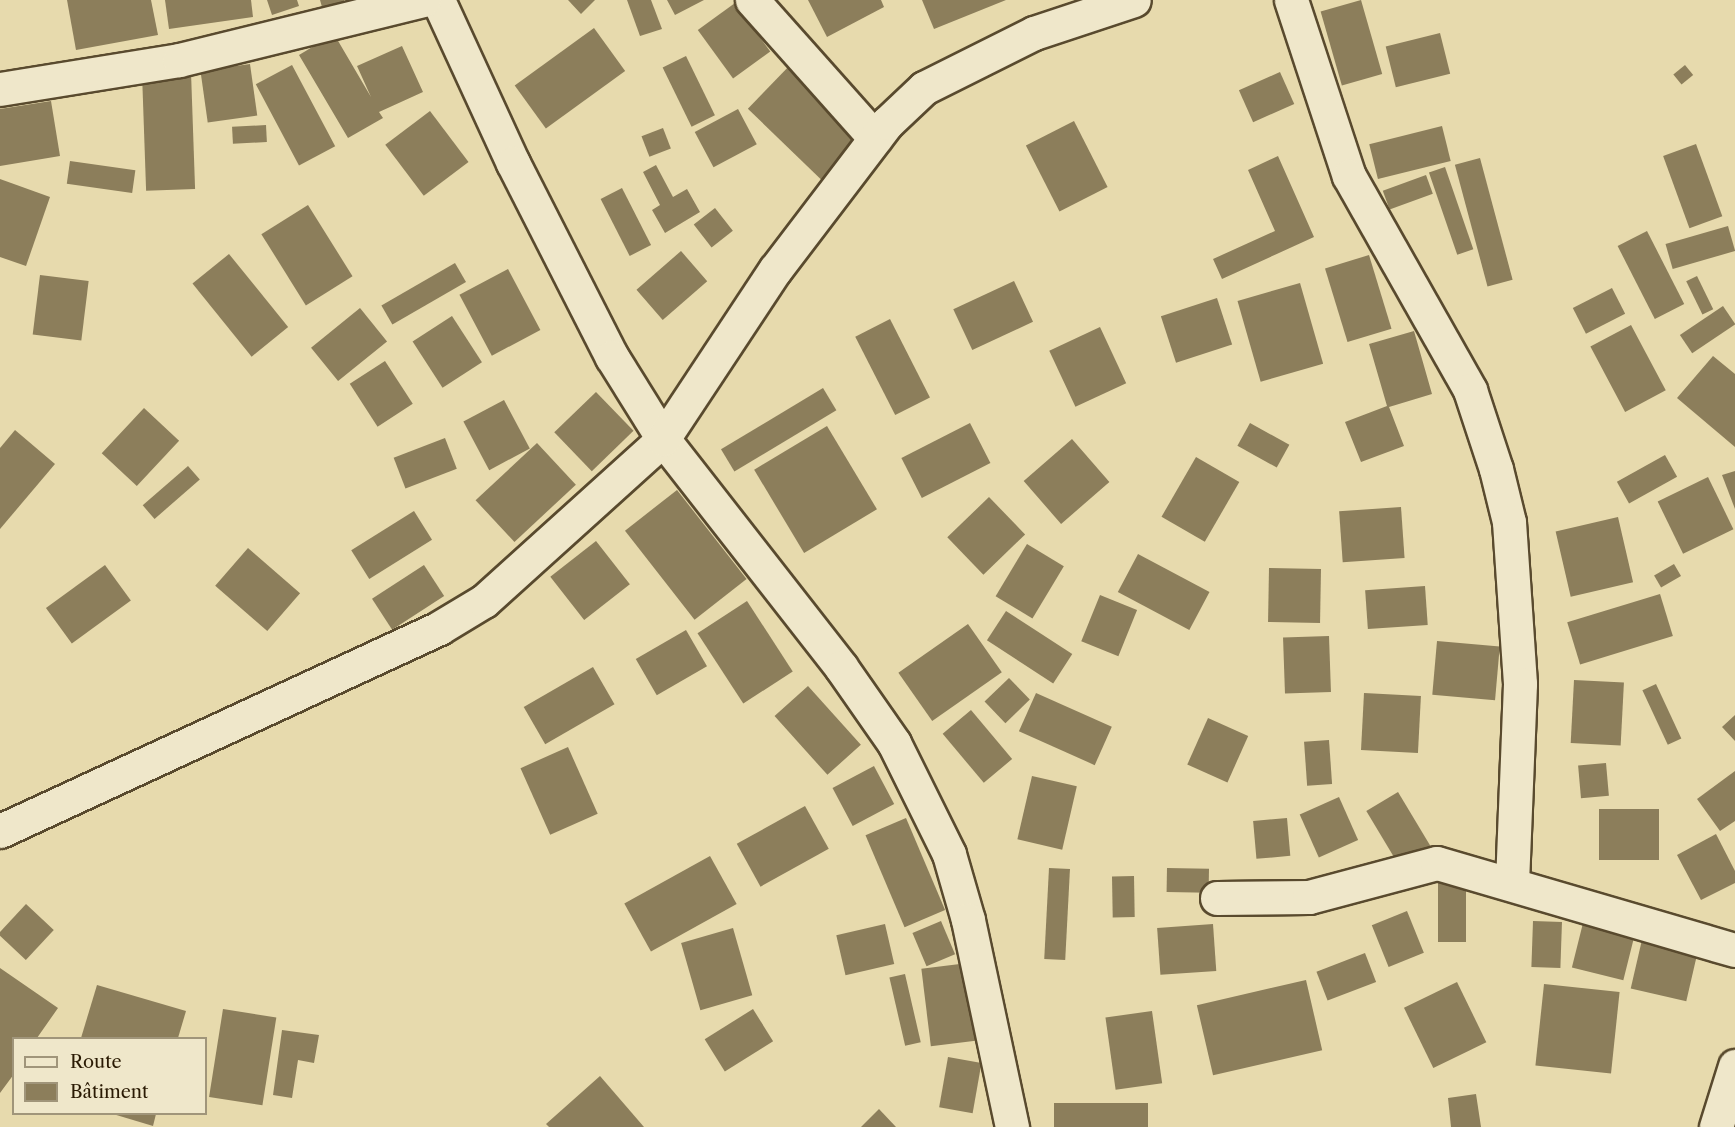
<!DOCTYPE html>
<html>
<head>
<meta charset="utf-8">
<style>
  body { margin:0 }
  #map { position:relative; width:1735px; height:1127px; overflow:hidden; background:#e7daad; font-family:"Libre Caslon Text",serif }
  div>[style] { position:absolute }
  .building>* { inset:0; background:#8c7e5b; transform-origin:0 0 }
  .roads { filter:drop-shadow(2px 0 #594a2e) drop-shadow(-2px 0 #594a2e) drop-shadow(0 2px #594a2e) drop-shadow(0 -2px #594a2e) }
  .street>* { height:33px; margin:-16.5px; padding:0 16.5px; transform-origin:16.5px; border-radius:16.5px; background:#efe7ca }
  span { translate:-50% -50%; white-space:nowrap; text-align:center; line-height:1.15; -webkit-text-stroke:4.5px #efe7ca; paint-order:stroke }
  .legend { position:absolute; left:12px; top:1037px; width:195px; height:78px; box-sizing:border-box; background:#efe7ca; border:2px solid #a0957a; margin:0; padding:8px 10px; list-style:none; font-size:18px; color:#2a1a03 }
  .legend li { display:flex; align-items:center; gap:12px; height:30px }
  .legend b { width:30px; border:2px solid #a0957a }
</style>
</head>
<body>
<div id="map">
  <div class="building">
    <div style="clip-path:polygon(67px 0,151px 0,158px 35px,76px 50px)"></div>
    <div style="clip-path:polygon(165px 0,251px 0,253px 17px,169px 29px)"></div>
    <div style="clip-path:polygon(267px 0,297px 0,299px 6px,272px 15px)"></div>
    <div style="clip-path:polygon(320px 0,344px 0,344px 1px,322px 7px)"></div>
    <div style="clip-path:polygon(568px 0,595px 0,581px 14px)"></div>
    <div style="clip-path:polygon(627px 0,651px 0,662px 29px,640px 36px)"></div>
    <div style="clip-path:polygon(667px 0,704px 0,675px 15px)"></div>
    <div style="clip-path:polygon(808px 0,881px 0,884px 7px,827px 37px)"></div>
    <div style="clip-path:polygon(922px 0,1006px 0,934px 29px)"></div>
    <div style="left:1361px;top:0;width:77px;height:42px;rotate:74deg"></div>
    <div style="left:735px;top:3px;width:60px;height:46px;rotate:54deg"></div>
    <div style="left:594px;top:28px;width:53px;height:98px;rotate:54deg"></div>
    <div style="left:1440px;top:33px;width:42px;height:56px;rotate:76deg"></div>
    <div style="clip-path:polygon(334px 34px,371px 97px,357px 66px,402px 46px,423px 92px,379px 112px,383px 118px,348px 138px,299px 55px)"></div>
    <div style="left:686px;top:56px;width:66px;height:26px;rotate:64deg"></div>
    <div style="left:793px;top:62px;width:105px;height:65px;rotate:44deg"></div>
    <div style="left:250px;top:64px;width:52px;height:50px;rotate:82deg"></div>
    <div style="left:292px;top:65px;width:92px;height:41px;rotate:62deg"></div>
    <div style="left:1685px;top:65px;width:13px;height:15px;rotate:51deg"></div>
    <div style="left:191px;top:72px;width:117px;height:49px;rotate:88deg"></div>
    <div style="left:1280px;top:72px;width:35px;height:45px;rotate:66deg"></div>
    <div style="clip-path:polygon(51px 101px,60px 156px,0 166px,0 109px)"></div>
    <div style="left:738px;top:109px;width:40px;height:49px;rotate:62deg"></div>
    <div style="left:430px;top:111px;width:64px;height:56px;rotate:53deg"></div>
    <div style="left:1074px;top:121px;width:74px;height:54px;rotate:63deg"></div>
    <div style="left:266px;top:125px;width:17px;height:34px;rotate:87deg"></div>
    <div style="left:1442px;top:126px;width:36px;height:75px;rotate:76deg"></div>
    <div style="left:663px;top:128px;width:22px;height:23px;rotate:69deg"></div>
    <div style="left:1696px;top:144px;width:77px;height:35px;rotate:70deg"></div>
    <div style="clip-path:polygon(1278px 156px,1314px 237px,1222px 279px,1213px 259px,1275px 231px,1248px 170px)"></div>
    <div style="left:1480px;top:158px;width:126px;height:26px;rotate:75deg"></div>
    <div style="left:70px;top:161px;width:66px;height:23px;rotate:8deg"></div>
    <div style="clip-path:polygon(656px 165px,673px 197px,687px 189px,700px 212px,665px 233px,652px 210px,660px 205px,643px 172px)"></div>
    <div style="left:1445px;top:167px;width:87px;height:17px;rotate:71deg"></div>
    <div style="left:1426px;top:175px;width:20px;height:46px;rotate:70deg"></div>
    <div style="clip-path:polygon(0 179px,50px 197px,26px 266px,0 257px)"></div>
    <div style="left:622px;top:188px;width:64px;height:24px;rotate:63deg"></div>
    <div style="left:308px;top:205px;width:84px;height:55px;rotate:58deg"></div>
    <div style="left:715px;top:208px;width:29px;height:27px;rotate:52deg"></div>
    <div style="left:1728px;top:226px;width:26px;height:65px;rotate:74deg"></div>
    <div style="left:1647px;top:231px;width:82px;height:33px;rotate:63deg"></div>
    <div style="left:681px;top:251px;width:40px;height:59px;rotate:49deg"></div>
    <div style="left:229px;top:254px;width:94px;height:47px;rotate:51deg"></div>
    <div style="left:1369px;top:255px;width:77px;height:46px;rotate:73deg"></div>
    <div style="left:455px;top:263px;width:22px;height:85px;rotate:60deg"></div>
    <div style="left:508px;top:269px;width:69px;height:55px;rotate:62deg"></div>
    <div style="left:40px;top:275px;width:49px;height:60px;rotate:7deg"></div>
    <div style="left:1697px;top:276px;width:37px;height:12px;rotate:64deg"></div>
    <div style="left:1014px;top:281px;width:45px;height:67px;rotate:65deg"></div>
    <div style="left:1300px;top:283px;width:84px;height:65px;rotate:74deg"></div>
    <div style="left:1612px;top:288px;width:29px;height:44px;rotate:63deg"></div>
    <div style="left:1217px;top:298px;width:49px;height:59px;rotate:72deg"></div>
    <div style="left:1723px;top:306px;width:22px;height:52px;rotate:56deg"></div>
    <div style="left:360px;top:308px;width:43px;height:63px;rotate:51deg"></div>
    <div style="left:452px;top:316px;width:55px;height:47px;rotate:57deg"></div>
    <div style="left:890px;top:319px;width:88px;height:39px;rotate:63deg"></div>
    <div style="left:1631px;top:325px;width:74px;height:46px;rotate:62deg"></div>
    <div style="left:1100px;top:327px;width:62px;height:56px;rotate:65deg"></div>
    <div style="clip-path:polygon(1414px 331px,1432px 394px,1389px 407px,1404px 446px,1361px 462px,1345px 422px,1387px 406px,1369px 344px)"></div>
    <div style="clip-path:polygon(1713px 356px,1735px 374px,1735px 447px,1677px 398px)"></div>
    <div style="left:385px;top:361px;width:51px;height:42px;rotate:57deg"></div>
    <div style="left:823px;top:388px;width:26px;height:119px;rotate:59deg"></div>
    <div style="left:596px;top:392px;width:54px;height:58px;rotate:46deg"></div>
    <div style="left:504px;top:400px;width:55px;height:46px;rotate:62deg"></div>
    <div style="left:144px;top:408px;width:48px;height:62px;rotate:43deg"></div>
    <div style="left:970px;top:423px;width:45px;height:77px;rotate:63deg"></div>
    <div style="left:1250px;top:423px;width:45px;height:26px;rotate:29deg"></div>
    <div style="left:827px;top:426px;width:97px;height:85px;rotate:59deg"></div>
    <div style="clip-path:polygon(15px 430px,55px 464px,0 529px,0 448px)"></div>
    <div style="left:445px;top:438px;width:33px;height:55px;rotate:69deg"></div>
    <div style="left:1072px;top:439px;width:57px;height:64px;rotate:49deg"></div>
    <div style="left:537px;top:443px;width:57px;height:84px;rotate:47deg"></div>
    <div style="left:1665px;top:455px;width:25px;height:55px;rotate:61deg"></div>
    <div style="left:1196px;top:457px;width:50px;height:69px;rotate:30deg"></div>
    <div style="left:188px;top:466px;width:18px;height:60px;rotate:49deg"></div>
    <div style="clip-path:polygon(1735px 471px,1735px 509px,1722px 475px)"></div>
    <div style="left:1708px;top:477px;width:58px;height:56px;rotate:64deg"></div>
    <div style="left:677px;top:490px;width:113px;height:66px;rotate:52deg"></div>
    <div style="left:989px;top:497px;width:52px;height:58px;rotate:46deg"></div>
    <div style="left:1401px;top:507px;width:51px;height:62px;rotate:86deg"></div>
    <div style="left:414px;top:511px;width:34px;height:74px;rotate:58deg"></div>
    <div style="left:1618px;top:517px;width:67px;height:64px;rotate:77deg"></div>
    <div style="left:596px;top:541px;width:55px;height:58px;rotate:52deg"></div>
    <div style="left:1027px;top:544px;width:43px;height:61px;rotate:31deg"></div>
    <div style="left:248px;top:548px;width:69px;height:50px;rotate:41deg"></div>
    <div style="left:1138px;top:554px;width:81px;height:43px;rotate:28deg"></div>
    <div style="left:1674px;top:564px;width:14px;height:23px;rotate:60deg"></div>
    <div style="left:105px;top:565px;width:44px;height:73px;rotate:54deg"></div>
    <div style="left:424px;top:565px;width:37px;height:62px;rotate:57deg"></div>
    <div style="left:1269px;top:568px;width:52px;height:54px;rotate:1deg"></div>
    <div style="left:1425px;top:586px;width:39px;height:60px;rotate:86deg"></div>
    <div style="left:1660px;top:594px;width:44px;height:97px;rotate:73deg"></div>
    <div style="left:1100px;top:595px;width:40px;height:50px;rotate:22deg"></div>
    <div style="left:747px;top:601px;width:84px;height:59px;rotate:57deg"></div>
    <div style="left:1006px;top:611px;width:79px;height:35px;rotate:33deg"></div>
    <div style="left:968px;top:624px;width:59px;height:85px;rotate:55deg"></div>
    <div style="left:686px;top:630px;width:42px;height:58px;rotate:60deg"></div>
    <div style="left:1329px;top:636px;width:56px;height:46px;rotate:88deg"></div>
    <div style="left:1437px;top:641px;width:63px;height:54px;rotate:5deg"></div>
    <div style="left:593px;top:667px;width:43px;height:80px;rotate:60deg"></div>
    <div style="left:1009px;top:678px;width:30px;height:34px;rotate:46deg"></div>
    <div style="left:1574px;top:680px;width:50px;height:63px;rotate:3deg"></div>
    <div style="left:1656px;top:684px;width:60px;height:15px;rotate:65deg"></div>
    <div style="left:808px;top:686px;width:79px;height:45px;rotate:48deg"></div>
    <div style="left:1036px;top:693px;width:83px;height:42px;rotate:24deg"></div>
    <div style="left:1364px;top:693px;width:57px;height:57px;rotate:3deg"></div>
    <div style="left:971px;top:710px;width:64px;height:37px;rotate:50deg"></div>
    <div style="clip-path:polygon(1735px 715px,1735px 741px,1722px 727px)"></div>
    <div style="left:1208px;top:718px;width:44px;height:51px;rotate:24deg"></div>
    <div style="left:1329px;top:740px;width:44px;height:25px;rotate:86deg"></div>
    <div style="left:568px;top:747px;width:73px;height:52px;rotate:66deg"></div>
    <div style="left:1606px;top:763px;width:33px;height:28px;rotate:85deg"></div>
    <div style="left:874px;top:766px;width:43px;height:47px;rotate:62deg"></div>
    <div style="clip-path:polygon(1735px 771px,1735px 821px,1720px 831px,1697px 799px)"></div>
    <div style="left:1032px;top:776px;width:46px;height:65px;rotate:13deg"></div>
    <div style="left:1398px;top:792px;width:63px;height:37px;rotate:59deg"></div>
    <div style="left:1339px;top:797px;width:47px;height:43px;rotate:66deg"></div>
    <div style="left:805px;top:806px;width:49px;height:78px;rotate:61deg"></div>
    <div style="left:1599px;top:809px;width:60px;height:51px"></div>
    <div style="left:906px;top:818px;width:100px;height:44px;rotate:67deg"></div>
    <div style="left:1287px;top:818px;width:38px;height:34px;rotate:85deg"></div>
    <div style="clip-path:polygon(1716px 834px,1735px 871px,1735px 883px,1701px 900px,1677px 855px)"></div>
    <div style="left:710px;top:856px;width:55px;height:98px;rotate:61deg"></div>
    <div style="left:1049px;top:868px;width:21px;height:91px;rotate:3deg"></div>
    <div style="left:1167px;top:868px;width:42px;height:24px;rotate:1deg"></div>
    <div style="left:1134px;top:876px;width:41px;height:22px;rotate:89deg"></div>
    <div style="left:1438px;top:880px;width:28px;height:62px"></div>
    <div style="left:26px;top:904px;width:38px;height:41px;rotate:43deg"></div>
    <div style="left:1407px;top:911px;width:45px;height:38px;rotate:68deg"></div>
    <div style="left:1584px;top:919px;width:53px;height:50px;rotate:14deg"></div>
    <div style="left:941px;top:921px;width:36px;height:31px;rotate:67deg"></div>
    <div style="left:1533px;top:921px;width:29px;height:46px;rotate:2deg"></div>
    <div style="left:885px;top:924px;width:41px;height:50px;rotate:77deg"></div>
    <div style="left:1213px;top:924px;width:47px;height:56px;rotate:86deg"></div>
    <div style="left:733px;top:928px;width:70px;height:54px;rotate:74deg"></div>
    <div style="left:1644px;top:931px;width:57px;height:59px;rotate:13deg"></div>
    <div style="left:1365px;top:953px;width:31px;height:52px;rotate:69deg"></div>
    <div style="left:968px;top:963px;width:78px;height:47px;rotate:83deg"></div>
    <div style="clip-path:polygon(0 968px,58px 1008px,37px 1038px,14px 1038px,14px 1074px,0 1093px)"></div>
    <div style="left:905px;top:974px;width:70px;height:16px;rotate:77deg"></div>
    <div style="left:1306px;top:980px;width:72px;height:112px;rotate:77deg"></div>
    <div style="left:1457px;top:982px;width:67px;height:59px;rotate:64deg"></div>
    <div style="left:1544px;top:984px;width:76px;height:82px;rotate:6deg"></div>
    <div style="clip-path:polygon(97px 985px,186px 1011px,178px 1038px,81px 1038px)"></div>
    <div style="left:223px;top:1009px;width:54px;height:89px;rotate:9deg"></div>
    <div style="left:753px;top:1009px;width:38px;height:57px;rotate:58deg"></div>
    <div style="left:1152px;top:1011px;width:73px;height:47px;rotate:82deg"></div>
    <div style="clip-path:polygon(282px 1030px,319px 1035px,314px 1063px,298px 1060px,292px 1098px,273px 1095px)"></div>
    <div style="left:948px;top:1057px;width:34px;height:51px;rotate:10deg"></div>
    <div style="clip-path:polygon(600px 1076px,644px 1127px,549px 1127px,546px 1124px)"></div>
    <div style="clip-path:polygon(1476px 1094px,1481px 1127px,1451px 1127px,1448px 1098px)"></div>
    <div style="left:1054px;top:1103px;width:94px;height:24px"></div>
    <div style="clip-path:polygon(879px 1109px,896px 1127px,861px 1127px)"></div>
    <div style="clip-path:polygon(113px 1114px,156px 1114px,153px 1126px)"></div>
  </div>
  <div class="roads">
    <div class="street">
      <div style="left:438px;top:0;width:179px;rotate:65.3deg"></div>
      <div style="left:513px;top:163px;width:218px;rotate:63deg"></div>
      <div style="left:612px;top:357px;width:97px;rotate:58.1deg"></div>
      <div style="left:663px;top:439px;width:289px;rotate:52deg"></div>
      <div style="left:841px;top:667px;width:93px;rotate:55.1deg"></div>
      <div style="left:894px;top:743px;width:124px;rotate:63.6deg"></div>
      <div style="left:949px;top:854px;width:69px;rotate:73.9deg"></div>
      <div style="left:968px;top:920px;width:212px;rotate:78deg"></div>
      <div style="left:752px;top:0;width:185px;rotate:48.3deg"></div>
      <div style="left:1291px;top:0;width:185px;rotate:71.8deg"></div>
      <div style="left:1349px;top:176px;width:246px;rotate:60.5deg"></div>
      <div style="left:1470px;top:390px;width:83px;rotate:71.8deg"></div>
      <div style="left:1496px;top:469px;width:55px;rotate:76.2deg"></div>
      <div style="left:1509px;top:522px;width:162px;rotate:86.1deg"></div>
      <div style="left:1520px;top:684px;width:200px;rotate:92.3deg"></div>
      <div style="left:0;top:89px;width:181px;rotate:-9.2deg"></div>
      <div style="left:179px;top:60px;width:252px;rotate:-13.8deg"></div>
      <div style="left:0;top:831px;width:484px;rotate:-24.8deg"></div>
      <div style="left:439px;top:628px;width:52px;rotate:-31deg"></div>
      <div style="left:484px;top:601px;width:241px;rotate:-42.1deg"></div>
      <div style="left:663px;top:439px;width:203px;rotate:-56.5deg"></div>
      <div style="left:775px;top:270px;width:185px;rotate:-52.7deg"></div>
      <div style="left:887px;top:123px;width:51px;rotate:-43.4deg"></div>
      <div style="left:924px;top:88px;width:123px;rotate:-26.6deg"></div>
      <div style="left:1034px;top:33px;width:105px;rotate:-18.3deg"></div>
      <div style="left:1217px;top:898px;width:92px;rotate:-0.6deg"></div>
      <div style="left:1309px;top:897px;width:132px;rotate:-14.9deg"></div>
      <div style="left:1437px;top:863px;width:310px;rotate:16.3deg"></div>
      <div style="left:1716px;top:1127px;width:64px;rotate:-72.7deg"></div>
    </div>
  </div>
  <ul class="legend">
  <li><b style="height:8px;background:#efe7ca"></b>Route</li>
  <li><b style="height:16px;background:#8c7e5b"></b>Bâtiment</li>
  </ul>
</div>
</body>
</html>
